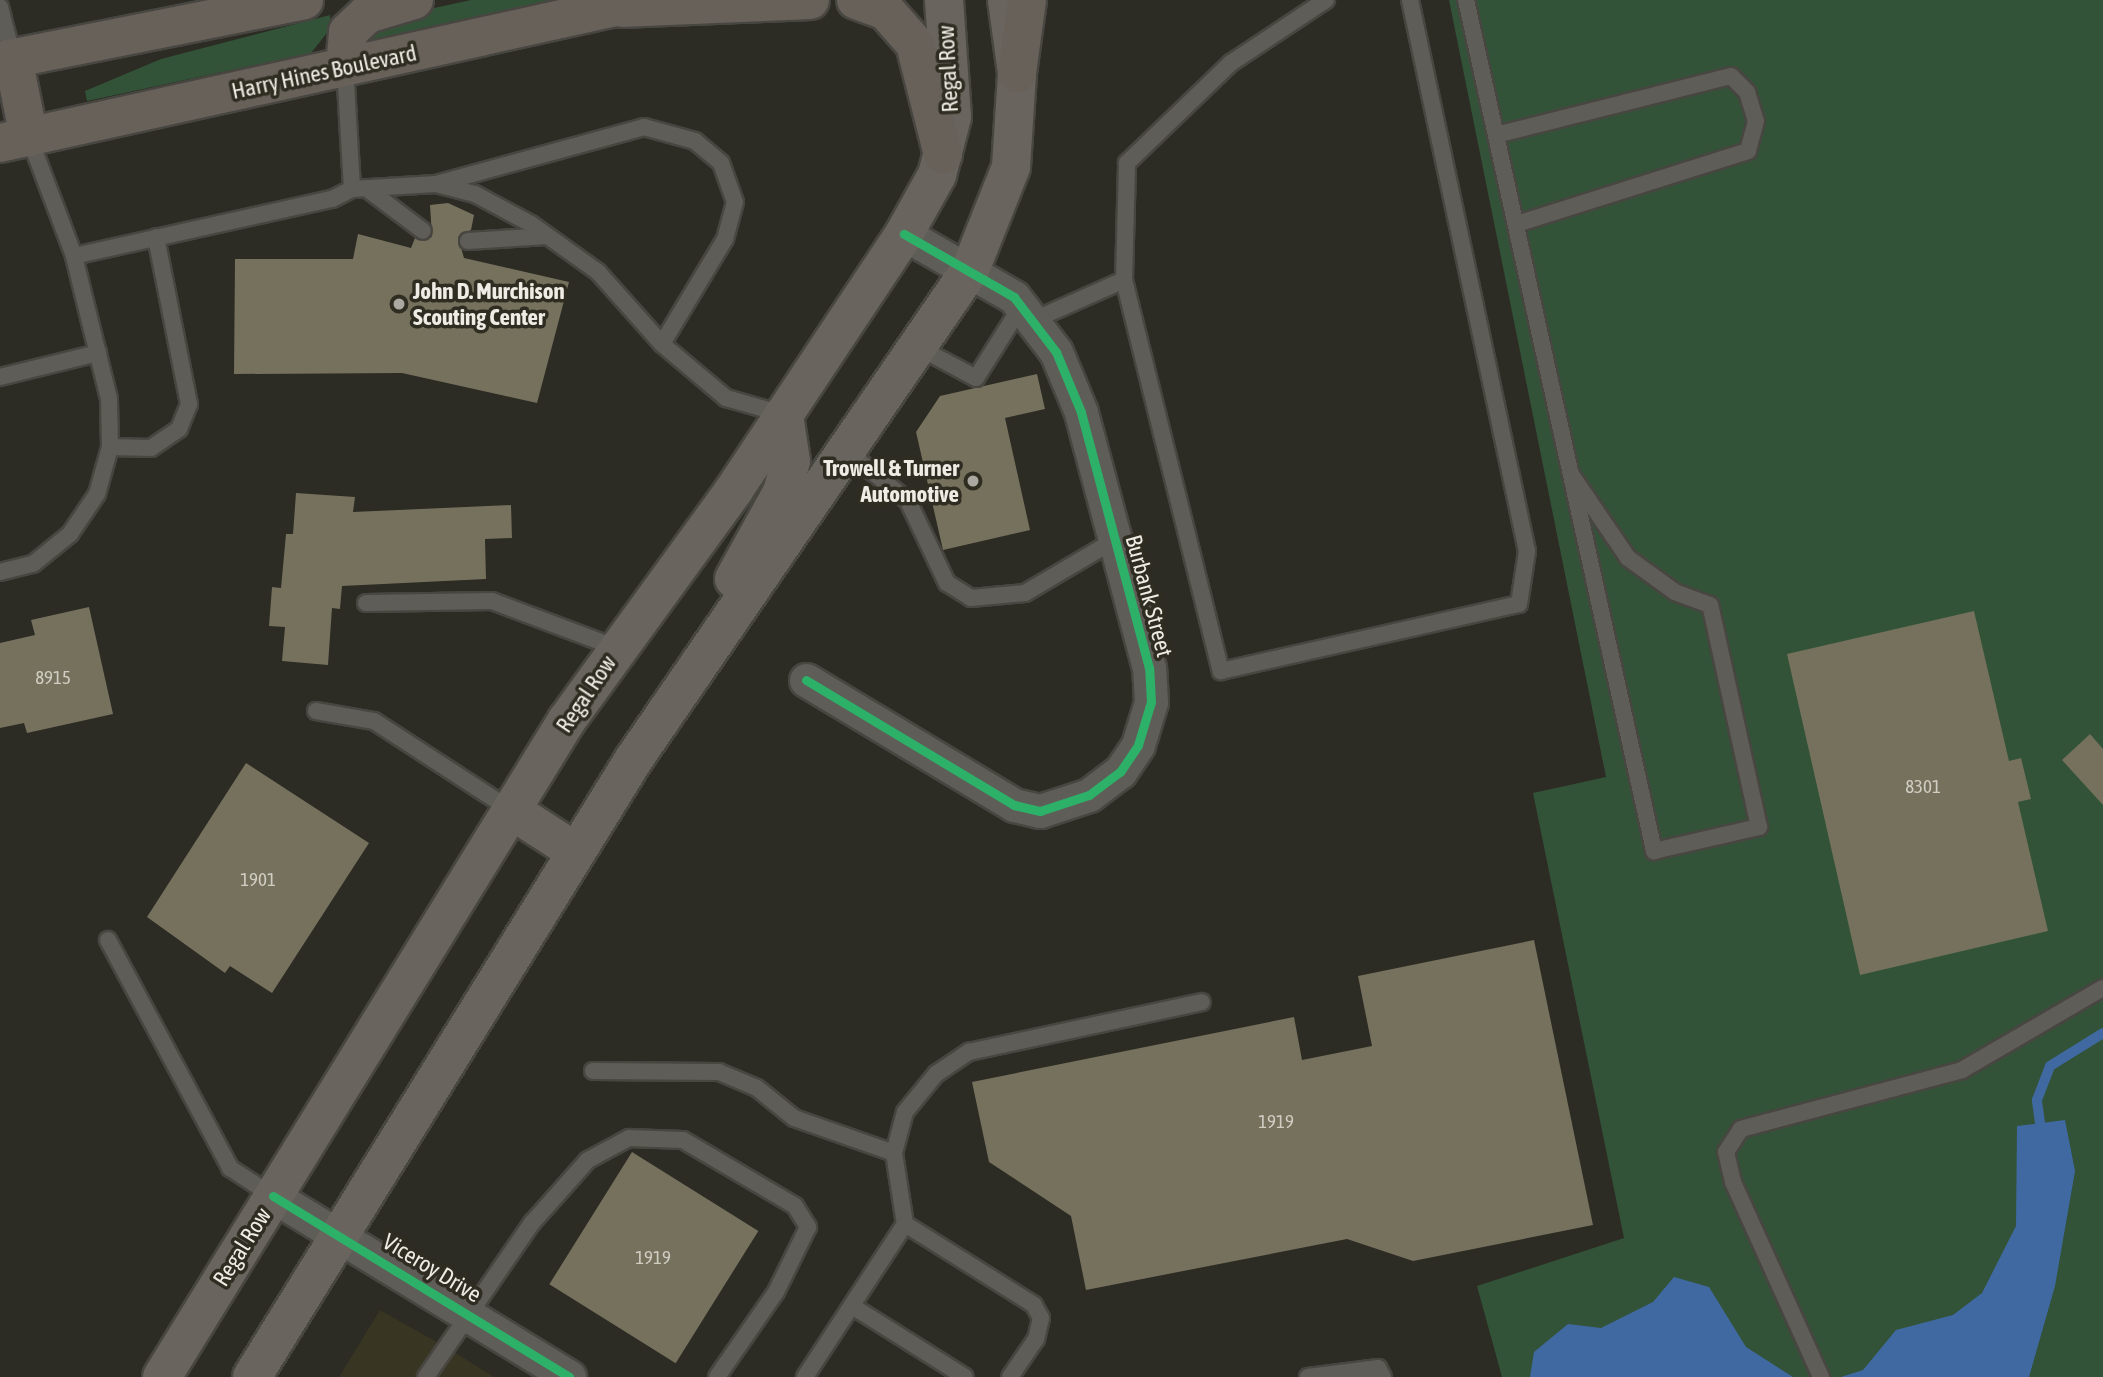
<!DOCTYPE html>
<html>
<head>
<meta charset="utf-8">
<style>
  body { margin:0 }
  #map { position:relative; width:2103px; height:1377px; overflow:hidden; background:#2c2b24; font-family:"Asap Condensed",sans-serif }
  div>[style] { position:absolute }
  .built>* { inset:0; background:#383523 }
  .green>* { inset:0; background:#325337 }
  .water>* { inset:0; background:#4069a2 }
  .stream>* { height:10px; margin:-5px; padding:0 5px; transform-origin:5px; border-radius:5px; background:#4069a2 }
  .building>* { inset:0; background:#75715d; transform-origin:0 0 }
  .roads { filter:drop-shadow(2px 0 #484641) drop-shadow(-2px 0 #484641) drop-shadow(0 2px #484641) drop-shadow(0 -2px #484641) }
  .lane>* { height:16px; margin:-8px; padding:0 8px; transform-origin:8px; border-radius:8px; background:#5e5d58 }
  .street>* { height:33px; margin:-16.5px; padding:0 16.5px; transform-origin:16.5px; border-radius:16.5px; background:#5e5d58 }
  .secondary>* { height:38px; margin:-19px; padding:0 19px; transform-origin:19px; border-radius:19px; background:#69645e }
  .primary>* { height:38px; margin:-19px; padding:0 19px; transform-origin:19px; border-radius:19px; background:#68615a }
  .cycleway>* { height:9px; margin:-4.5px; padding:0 4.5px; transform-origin:4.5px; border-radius:4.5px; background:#2db169 }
  .dots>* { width:19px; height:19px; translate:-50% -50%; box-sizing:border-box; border:4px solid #2f2d21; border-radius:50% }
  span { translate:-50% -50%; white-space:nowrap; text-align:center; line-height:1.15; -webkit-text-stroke:7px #2f2d21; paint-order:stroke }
  .number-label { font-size:19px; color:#d0cdc2 }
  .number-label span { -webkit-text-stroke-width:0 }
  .street-label { font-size:23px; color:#eeece4 }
  .poi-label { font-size:23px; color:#eeece4; font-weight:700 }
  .left { translate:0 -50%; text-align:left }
  .right { translate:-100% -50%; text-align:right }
</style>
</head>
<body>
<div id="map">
  <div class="built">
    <div style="clip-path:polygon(380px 1310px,451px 1350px,494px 1377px,339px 1377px)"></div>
  </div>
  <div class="green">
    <div style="clip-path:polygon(471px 0,558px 0,372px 40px,370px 29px,402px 15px)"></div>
    <div style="clip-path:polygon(1449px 0,2103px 0,2103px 1377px,1502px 1377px,1477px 1286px,1624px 1238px,1533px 793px,1606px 777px)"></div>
    <div style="clip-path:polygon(330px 15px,331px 28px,311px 53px,87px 101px,85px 91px,161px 59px)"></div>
  </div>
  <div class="water">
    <div style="clip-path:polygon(2065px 1120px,2075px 1171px,2055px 1286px,2029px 1377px,1841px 1377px,1863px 1370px,1896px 1330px,1953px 1315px,1982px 1293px,2016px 1226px,2017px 1126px)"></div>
    <div style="clip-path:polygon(1674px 1277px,1709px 1287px,1746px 1347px,1793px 1377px,1530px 1377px,1534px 1352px,1568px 1324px,1601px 1328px,1653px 1302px)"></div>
  </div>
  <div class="stream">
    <div style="left:2042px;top:1137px;width:37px;rotate:-98deg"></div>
    <div style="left:2037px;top:1100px;width:36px;rotate:-69deg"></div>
    <div style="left:2050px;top:1066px;width:62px;rotate:-31.9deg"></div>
  </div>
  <div class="building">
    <div style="clip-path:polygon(448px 203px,474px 215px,471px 230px,458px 237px,464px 258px,569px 282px,537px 403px,402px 373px,234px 374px,235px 259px,353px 259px,358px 234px,411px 248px,415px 238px,432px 237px,430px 205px)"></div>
    <div style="clip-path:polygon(1037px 374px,1045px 409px,1005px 418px,1030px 530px,943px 550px,916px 432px,940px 396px)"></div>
    <div style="clip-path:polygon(296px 493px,355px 497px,353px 512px,511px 505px,512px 538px,485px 539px,486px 579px,342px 586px,340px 609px,332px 608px,328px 665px,282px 661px,285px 627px,269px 626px,272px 587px,281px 588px,286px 534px,293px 534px)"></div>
    <div style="clip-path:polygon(89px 607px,113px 714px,27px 733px,24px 723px,0 728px,0 643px,35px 635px,31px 620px)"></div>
    <div style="clip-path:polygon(1974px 611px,2009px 761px,2021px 758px,2031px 799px,2018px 802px,2048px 931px,1860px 975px,1787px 654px)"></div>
    <div style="clip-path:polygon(2090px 734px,2103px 749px,2103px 805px,2062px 760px)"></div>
    <div style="clip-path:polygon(246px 763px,369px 843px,272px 993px,230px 966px,225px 973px,147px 917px)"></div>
    <div style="clip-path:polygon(1534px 940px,1593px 1225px,1413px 1261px,1347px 1239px,1086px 1290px,1071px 1216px,989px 1162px,972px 1082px,1294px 1017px,1302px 1060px,1372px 1046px,1358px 976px)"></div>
    <div style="left:632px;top:1152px;width:149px;height:156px;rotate:32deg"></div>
  </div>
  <div class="roads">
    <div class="lane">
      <div style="left:1466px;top:0;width:872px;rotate:77.54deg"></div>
      <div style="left:1654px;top:851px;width:108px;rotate:-12.9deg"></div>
      <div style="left:1759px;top:827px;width:227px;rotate:-102.4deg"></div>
      <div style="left:1710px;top:605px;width:37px;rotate:-160deg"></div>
      <div style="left:1675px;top:592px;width:58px;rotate:-144.1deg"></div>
      <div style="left:1628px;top:558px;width:102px;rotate:-124.2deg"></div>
      <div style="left:0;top:7px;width:53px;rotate:75.7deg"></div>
      <div style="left:345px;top:67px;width:122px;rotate:86.7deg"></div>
      <div style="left:1496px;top:135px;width:242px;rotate:-14.1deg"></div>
      <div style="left:1731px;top:76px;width:23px;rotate:45deg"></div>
      <div style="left:1747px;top:92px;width:30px;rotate:73deg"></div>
      <div style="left:1756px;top:121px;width:31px;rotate:105deg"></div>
      <div style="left:1748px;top:151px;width:243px;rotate:162.5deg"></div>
      <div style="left:436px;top:184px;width:216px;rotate:-15.3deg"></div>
      <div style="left:644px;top:127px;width:53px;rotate:15.4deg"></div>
      <div style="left:695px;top:141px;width:34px;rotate:40deg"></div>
      <div style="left:721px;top:163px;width:41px;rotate:70.3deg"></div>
      <div style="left:735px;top:202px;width:38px;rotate:105deg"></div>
      <div style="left:725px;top:239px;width:122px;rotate:121deg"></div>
      <div style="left:366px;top:188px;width:71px;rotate:37deg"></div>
      <div style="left:468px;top:241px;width:79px;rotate:-3.6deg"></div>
      <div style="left:74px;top:256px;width:264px;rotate:-12.5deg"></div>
      <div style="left:332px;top:199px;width:22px;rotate:-27deg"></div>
      <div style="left:352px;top:189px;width:84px;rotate:-3.4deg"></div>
      <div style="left:436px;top:184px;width:40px;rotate:14.4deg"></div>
      <div style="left:475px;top:194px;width:64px;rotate:28.2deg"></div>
      <div style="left:531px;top:224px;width:82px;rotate:35.6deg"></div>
      <div style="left:598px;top:272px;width:96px;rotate:48.4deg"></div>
      <div style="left:662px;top:344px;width:84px;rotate:40.2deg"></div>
      <div style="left:726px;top:398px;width:58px;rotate:15.9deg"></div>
      <div style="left:1124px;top:280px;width:117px;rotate:-88.5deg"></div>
      <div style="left:1127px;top:163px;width:144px;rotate:-43.9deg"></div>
      <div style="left:1231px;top:63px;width:114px;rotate:-33.6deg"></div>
      <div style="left:1036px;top:319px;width:96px;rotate:-23.9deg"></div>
      <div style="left:1124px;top:280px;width:403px;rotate:76.1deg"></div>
      <div style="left:1221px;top:671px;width:305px;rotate:-12.7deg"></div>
      <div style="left:1519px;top:604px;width:54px;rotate:-81.4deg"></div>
      <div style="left:1527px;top:551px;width:563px;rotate:-101.99deg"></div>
      <div style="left:918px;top:347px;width:66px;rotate:28.1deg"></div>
      <div style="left:976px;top:378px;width:86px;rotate:-57.8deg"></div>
      <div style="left:0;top:377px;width:101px;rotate:-13.8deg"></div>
      <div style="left:110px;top:447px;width:41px;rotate:1.4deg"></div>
      <div style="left:151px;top:448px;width:34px;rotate:-34deg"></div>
      <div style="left:179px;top:429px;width:27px;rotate:-68deg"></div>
      <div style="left:189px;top:404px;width:170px;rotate:-101.2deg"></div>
      <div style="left:848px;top:452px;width:77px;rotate:39.2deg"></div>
      <div style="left:908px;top:501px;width:91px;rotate:64.6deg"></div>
      <div style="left:947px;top:583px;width:28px;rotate:32deg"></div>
      <div style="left:971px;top:598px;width:54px;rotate:-5.3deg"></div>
      <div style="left:1025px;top:593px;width:104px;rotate:-30.5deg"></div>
      <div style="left:0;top:572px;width:34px;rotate:-14deg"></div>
      <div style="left:33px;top:564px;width:48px;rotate:-39deg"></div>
      <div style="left:70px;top:534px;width:48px;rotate:-56deg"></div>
      <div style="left:97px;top:494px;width:49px;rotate:-74.5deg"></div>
      <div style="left:110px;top:447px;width:48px;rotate:-91.2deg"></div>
      <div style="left:109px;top:399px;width:147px;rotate:-103.8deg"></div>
      <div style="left:74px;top:256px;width:127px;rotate:-110.7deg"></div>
      <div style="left:366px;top:603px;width:126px;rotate:-0.9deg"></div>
      <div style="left:492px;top:601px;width:134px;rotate:20.6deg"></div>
      <div style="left:316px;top:711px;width:59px;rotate:9.8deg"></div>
      <div style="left:374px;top:721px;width:163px;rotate:33deg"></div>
      <div style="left:108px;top:940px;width:259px;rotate:61.8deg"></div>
      <div style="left:230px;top:1168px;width:51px;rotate:33.1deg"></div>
      <div style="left:593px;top:1071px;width:126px;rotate:0.5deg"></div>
      <div style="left:719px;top:1072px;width:41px;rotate:22.8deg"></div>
      <div style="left:757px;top:1088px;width:48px;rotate:39deg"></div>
      <div style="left:794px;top:1118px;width:106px;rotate:19.3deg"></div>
      <div style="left:894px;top:1153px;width:72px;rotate:81.2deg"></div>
      <div style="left:905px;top:1224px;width:183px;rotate:123.2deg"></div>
      <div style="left:894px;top:1153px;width:42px;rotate:-75deg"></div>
      <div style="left:905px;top:1112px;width:49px;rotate:-50.8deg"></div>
      <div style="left:936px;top:1074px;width:40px;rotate:-34deg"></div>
      <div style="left:969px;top:1052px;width:238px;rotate:-12.1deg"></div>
      <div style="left:905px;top:1224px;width:152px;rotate:32.1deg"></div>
      <div style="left:1034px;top:1305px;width:15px;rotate:62deg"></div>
      <div style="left:1041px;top:1318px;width:22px;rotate:103deg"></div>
      <div style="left:1036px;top:1339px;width:46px;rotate:124.4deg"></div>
      <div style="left:852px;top:1306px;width:133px;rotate:32.1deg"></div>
      <div style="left:426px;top:1377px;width:187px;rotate:-55.5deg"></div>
      <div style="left:532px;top:1223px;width:84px;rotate:-48.4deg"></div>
      <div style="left:588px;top:1160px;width:47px;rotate:-28.2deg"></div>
      <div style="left:629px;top:1138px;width:54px;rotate:2.1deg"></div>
      <div style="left:683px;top:1140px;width:130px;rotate:30.5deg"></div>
      <div style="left:795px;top:1206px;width:25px;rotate:58deg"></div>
      <div style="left:808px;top:1227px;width:72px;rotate:116.2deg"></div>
      <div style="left:776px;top:1292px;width:103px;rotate:124.8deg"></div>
      <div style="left:1308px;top:1377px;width:71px;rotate:-7.3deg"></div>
      <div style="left:1378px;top:1368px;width:10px;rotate:61deg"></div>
      <div style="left:1821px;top:1377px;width:214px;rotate:-114.3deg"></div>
      <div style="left:1733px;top:1182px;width:31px;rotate:-103deg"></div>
      <div style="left:1726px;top:1152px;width:27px;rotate:-57deg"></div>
      <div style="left:1741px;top:1129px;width:229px;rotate:-14.9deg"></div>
      <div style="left:1962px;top:1070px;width:163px;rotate:-30.2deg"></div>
    </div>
    <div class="street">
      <div style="left:806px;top:680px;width:243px;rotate:31deg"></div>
      <div style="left:1014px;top:805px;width:27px;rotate:13deg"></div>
      <div style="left:1040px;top:811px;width:52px;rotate:-18.1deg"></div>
      <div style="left:1089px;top:795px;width:39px;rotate:-37deg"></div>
      <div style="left:1120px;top:772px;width:32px;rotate:-56deg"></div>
      <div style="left:1138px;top:745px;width:45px;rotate:-73.2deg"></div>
      <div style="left:1151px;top:702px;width:34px;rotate:-93deg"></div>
      <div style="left:1149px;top:668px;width:265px;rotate:-104.9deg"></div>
      <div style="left:1081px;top:412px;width:65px;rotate:-112.6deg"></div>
      <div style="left:1056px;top:352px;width:69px;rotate:-127.4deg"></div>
      <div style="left:1014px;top:297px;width:127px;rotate:-150.2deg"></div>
      <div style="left:273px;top:1196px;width:347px;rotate:31.4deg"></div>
    </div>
    <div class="secondary">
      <div style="left:734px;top:579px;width:99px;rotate:-61.1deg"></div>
      <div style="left:782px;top:492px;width:32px;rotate:-74deg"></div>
      <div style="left:791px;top:461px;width:47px;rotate:-98.7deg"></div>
      <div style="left:511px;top:810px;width:77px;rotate:32.9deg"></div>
      <div style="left:162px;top:1377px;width:772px;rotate:-58.35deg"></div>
      <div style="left:567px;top:720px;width:284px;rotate:-54deg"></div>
      <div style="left:734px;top:490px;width:307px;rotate:-56.4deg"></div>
      <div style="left:904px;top:234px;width:68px;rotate:-60.8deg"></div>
      <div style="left:937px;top:175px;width:60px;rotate:-75.5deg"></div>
      <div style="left:952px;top:117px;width:117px;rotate:-93.9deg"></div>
      <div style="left:252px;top:1377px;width:727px;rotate:-58.28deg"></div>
      <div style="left:634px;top:759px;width:593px;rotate:-55.51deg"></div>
      <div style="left:970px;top:270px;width:111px;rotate:-68.3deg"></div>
      <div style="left:1011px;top:167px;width:94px;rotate:-86.3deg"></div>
      <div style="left:1017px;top:73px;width:74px;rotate:-97.8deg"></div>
    </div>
    <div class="primary">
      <div style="left:856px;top:0;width:32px;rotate:20deg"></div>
      <div style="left:886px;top:11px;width:44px;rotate:48.7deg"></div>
      <div style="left:915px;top:44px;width:114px;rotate:75.8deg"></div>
      <div style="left:622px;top:8px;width:188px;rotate:-2.4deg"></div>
      <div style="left:13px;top:58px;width:81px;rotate:78.6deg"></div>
      <div style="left:0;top:61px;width:310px;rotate:-11.3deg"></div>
      <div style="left:345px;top:67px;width:35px;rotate:-85deg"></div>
      <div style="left:348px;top:32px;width:26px;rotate:-43deg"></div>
      <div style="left:367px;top:14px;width:49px;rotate:-16.6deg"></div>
      <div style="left:1017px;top:73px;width:74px;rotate:-82.2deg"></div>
      <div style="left:0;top:143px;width:663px;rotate:-12.46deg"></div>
    </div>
  </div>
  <div class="cycleway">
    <div style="left:806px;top:680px;width:243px;rotate:31deg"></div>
    <div style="left:1014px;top:805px;width:27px;rotate:13deg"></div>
    <div style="left:1040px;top:811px;width:52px;rotate:-18.1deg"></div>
    <div style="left:1089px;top:795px;width:39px;rotate:-37deg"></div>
    <div style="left:1120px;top:772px;width:32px;rotate:-56deg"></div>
    <div style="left:1138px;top:745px;width:45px;rotate:-73.2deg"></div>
    <div style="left:1151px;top:702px;width:34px;rotate:-93deg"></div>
    <div style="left:1149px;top:668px;width:265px;rotate:-104.9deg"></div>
    <div style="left:1081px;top:412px;width:65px;rotate:-112.6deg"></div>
    <div style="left:1056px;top:352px;width:69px;rotate:-127.4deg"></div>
    <div style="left:1014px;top:297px;width:127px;rotate:-150.2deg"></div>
    <div style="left:273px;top:1196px;width:347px;rotate:31.4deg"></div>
  </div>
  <div class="dots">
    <div style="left:399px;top:304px;background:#aaa8a1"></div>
    <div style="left:973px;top:481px;background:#aaa8a1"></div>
  </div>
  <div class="number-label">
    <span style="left:53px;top:678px">8915</span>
    <span style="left:1923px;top:787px">8301</span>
    <span style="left:258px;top:880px">1901</span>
    <span style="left:1276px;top:1122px">1919</span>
    <span style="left:653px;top:1258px">1919</span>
  </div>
  <div class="street-label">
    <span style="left:948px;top:69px;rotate:-93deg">Regal Row</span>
    <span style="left:324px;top:72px;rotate:-12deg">Harry Hines Boulevard</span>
    <span style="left:1149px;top:596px;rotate:75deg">Burbank Street</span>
    <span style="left:586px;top:694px;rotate:-56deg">Regal Row</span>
    <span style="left:242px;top:1247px;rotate:-58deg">Regal Row</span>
    <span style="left:432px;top:1268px;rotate:31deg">Viceroy Drive</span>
  </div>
  <div class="poi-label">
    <span class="left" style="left:413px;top:304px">John D. Murchison<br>Scouting Center</span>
    <span class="right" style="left:959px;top:481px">Trowell &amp; Turner<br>Automotive</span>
  </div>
</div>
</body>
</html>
